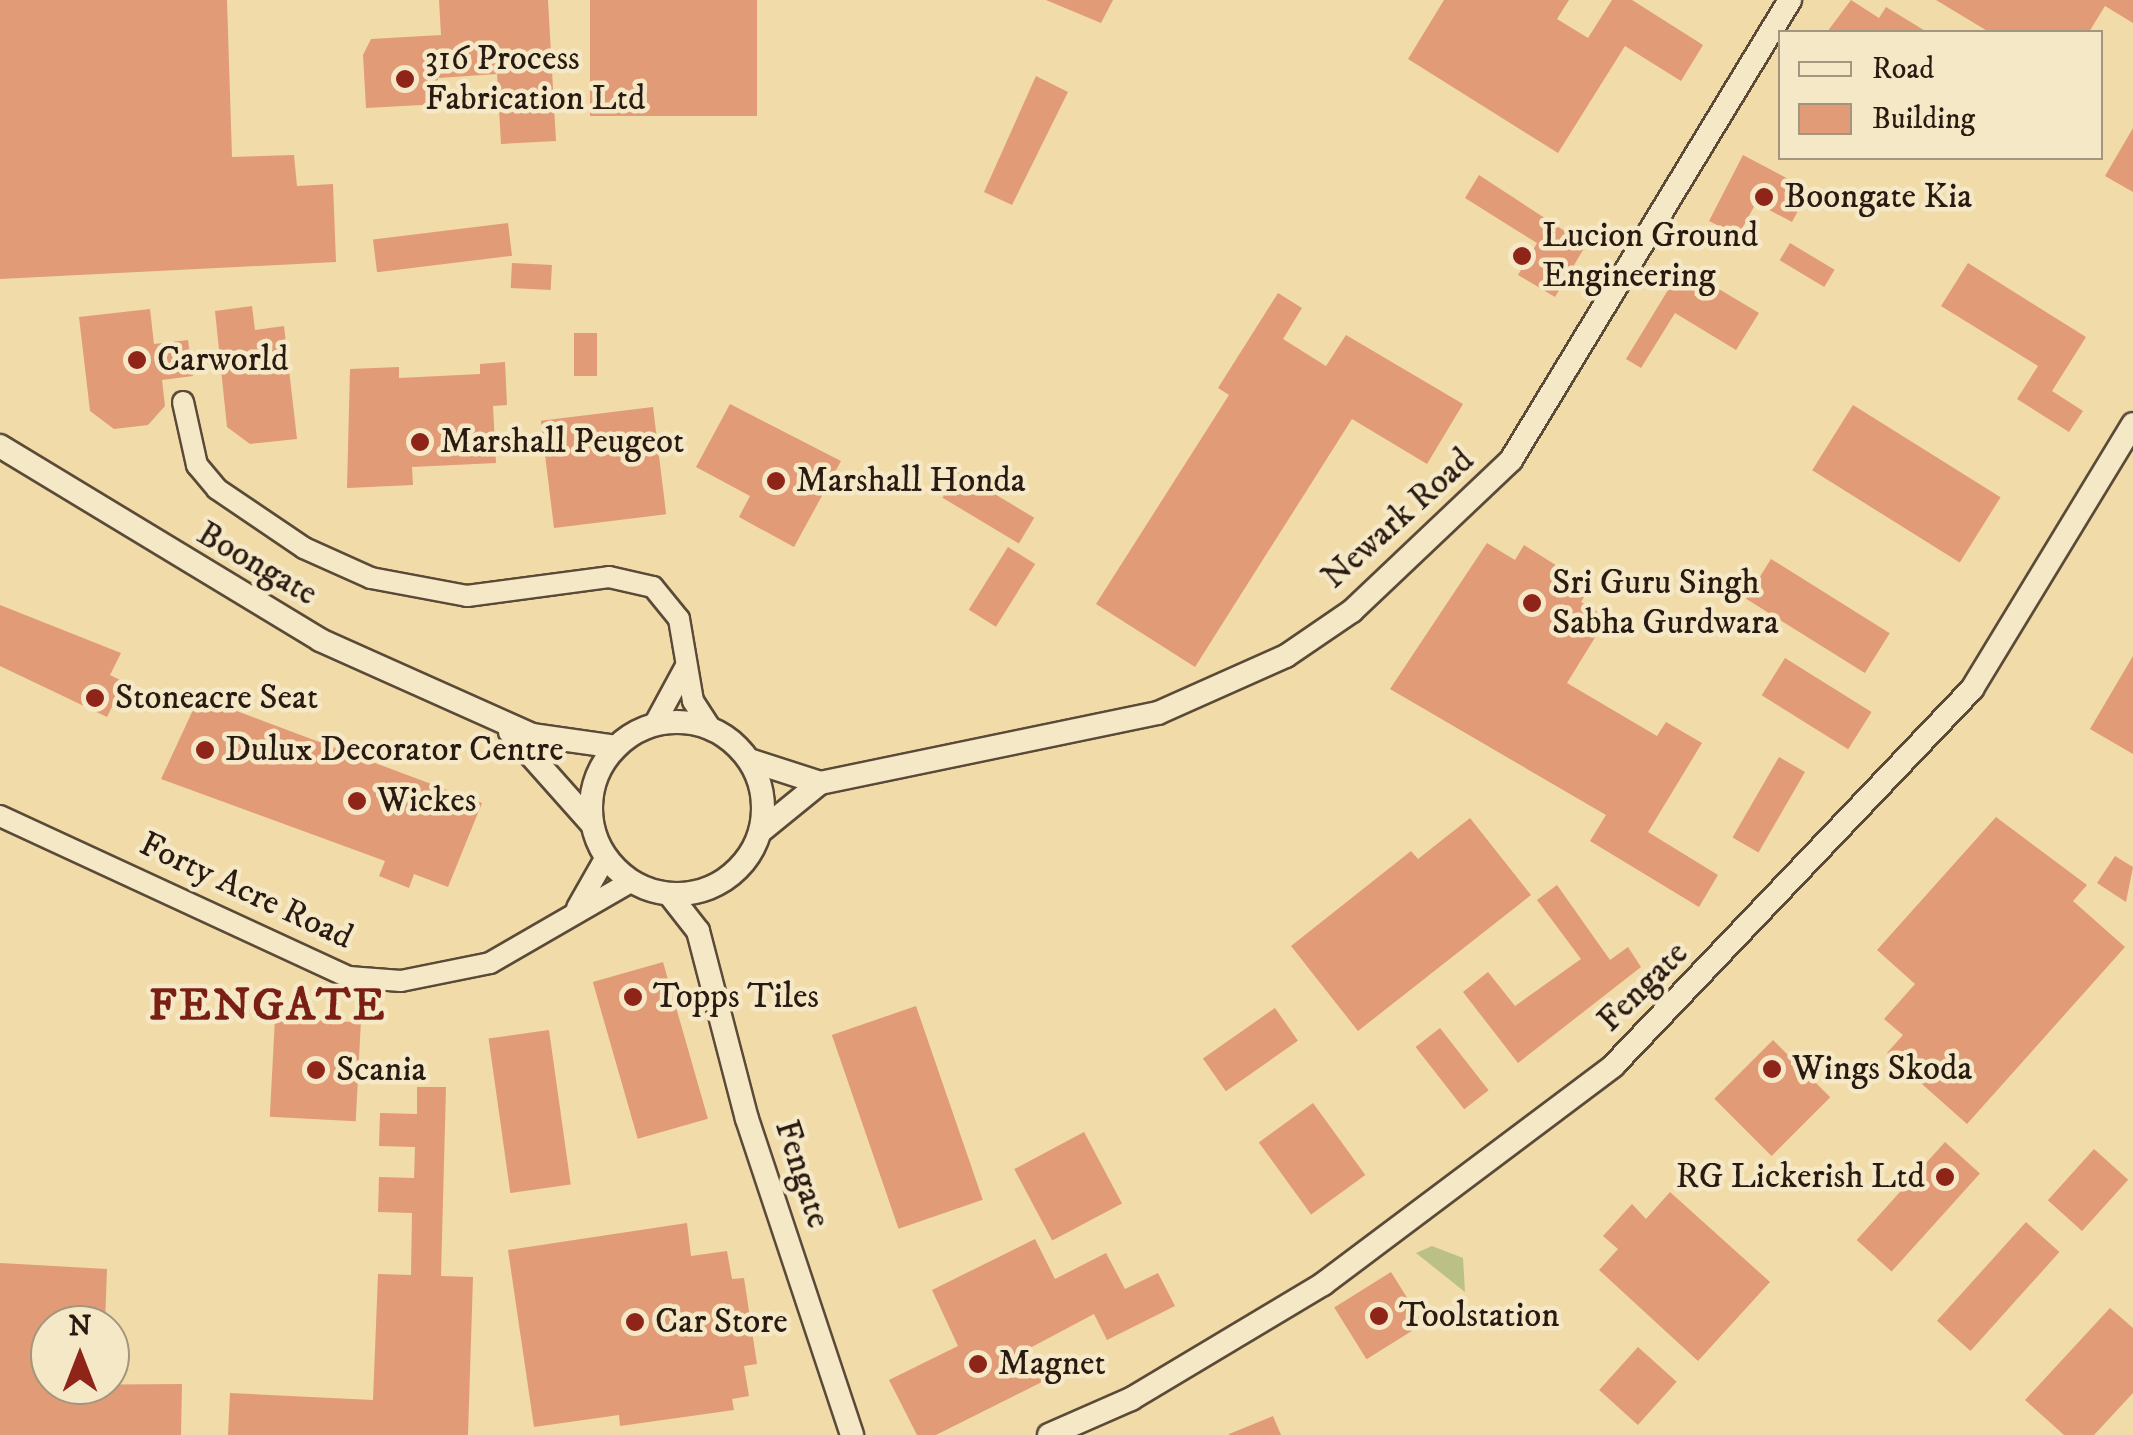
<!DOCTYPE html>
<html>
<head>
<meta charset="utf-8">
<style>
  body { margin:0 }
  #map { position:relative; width:2133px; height:1435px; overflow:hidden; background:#f0dba9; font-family:"IM FELL DW Pica",serif }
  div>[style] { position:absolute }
  .green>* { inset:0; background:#bbc087 }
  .building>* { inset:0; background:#e29b77; transform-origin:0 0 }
  .roads { filter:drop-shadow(2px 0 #5b4a38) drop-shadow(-2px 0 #5b4a38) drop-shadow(0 2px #5b4a38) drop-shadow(0 -2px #5b4a38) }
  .minor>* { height:20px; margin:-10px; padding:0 10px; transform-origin:10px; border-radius:10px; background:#f5e8c7 }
  .tertiary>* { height:22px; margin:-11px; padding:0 11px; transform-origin:11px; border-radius:11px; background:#f5e8c7 }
  .tertiary>.ring { margin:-11px; padding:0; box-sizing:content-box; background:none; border:22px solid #f5e8c7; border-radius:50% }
  .dots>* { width:28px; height:28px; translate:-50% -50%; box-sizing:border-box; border:5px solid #f5e8c7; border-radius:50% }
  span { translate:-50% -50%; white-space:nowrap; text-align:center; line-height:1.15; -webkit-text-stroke:9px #f5e8c7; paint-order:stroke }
  .poi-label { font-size:35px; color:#291a12 }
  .left { translate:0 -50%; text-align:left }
  .right { translate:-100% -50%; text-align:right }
  .street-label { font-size:35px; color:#291a12 }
  .district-label { font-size:45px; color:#7a1f14; font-weight:700; letter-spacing:2.5px }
  .legend { position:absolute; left:1778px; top:30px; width:325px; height:130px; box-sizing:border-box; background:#f5e8c7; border:2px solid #a3967f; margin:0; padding:12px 18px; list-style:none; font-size:30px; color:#291a12 }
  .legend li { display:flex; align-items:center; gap:20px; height:50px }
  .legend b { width:50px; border:2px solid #a3967f }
  .north { position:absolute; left:30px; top:1305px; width:100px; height:100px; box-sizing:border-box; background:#f5e8c7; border:2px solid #a3967f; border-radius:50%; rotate:0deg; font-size:28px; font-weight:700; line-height:40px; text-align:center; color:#291a12 }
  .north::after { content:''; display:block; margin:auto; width:35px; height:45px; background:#8f2418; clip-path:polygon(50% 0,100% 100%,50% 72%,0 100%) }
</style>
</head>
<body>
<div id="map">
  <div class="green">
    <div style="clip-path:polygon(1432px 1246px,1463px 1258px,1465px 1292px,1416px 1253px)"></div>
  </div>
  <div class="building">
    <div style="clip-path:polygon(0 0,227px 0,232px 157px,294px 155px,297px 186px,333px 184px,336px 262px,0 279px)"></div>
    <div style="clip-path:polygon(439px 0,548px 0,556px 141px,501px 144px,497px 74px,438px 78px,440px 104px,366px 108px,363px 55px,371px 39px,441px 35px)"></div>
    <div style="left:590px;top:0;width:167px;height:116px"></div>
    <div style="clip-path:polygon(1046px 0,1113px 0,1101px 23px)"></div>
    <div style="clip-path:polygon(1444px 0,1569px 0,1557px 19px,1588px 38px,1612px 0,1632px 0,1703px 45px,1681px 81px,1625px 46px,1558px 153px,1408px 59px)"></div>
    <div style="clip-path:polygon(1851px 0,1879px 18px,1886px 7px,1927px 32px,1827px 32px)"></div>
    <div style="clip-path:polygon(1936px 0,2133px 0,2133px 23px,2105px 6px,2089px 32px,1989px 32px)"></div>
    <div style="clip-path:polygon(1036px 76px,1068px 92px,1012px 205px,984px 192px)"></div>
    <div style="clip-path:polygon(2133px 128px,2133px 192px,2105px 176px)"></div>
    <div style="clip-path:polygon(1743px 155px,1809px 190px,1792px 222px,1756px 203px,1738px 236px,1709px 221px)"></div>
    <div style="clip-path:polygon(1479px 175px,1586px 245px,1555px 297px,1518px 275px,1537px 243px,1465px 198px)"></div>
    <div style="left:508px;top:223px;width:33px;height:136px;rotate:83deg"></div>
    <div style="left:1790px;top:243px;width:52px;height:20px;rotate:31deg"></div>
    <div style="left:512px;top:263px;width:40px;height:25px;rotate:3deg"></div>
    <div style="clip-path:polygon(1968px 263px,2086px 337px,2052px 391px,2083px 411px,2069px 432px,2017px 399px,2038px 366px,1941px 306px)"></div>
    <div style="clip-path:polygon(1682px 267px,1759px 313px,1736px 350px,1675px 313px,1641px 368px,1626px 359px)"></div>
    <div style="clip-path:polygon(1278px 293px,1302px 308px,1283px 339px,1326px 366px,1346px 335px,1463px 404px,1427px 464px,1352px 419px,1195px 667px,1096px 604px,1229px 395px,1218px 388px)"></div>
    <div style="clip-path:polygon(252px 306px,255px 330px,284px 326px,297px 439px,250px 444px,227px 427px,215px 311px)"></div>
    <div style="clip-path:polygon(150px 309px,154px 344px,188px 340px,193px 376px,162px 380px,165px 406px,148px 425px,114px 429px,90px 411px,79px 317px)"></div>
    <div style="left:574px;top:333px;width:23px;height:43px"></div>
    <div style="clip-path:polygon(505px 362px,507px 405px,493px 406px,496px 463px,412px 467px,413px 485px,347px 488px,350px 369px,399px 367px,399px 378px,480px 374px,480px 364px)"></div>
    <div style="clip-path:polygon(730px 404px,841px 461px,794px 547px,739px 517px,750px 496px,696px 467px)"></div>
    <div style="left:1853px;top:405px;width:174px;height:77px;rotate:32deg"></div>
    <div style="left:653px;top:407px;width:108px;height:113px;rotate:83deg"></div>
    <div style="left:958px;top:472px;width:89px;height:30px;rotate:31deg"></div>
    <div style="clip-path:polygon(1487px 543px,1515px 560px,1524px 545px,1554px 564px,1590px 588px,1581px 602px,1607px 618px,1567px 683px,1657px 736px,1666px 722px,1702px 743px,1648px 832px,1718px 875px,1699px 907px,1590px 841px,1606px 815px,1390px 689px)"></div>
    <div style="left:1008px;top:547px;width:32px;height:74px;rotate:32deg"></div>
    <div style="left:1771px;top:559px;width:140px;height:47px;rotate:32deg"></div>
    <div style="clip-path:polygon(0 605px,121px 653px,110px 675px,124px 682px,107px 717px,0 666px)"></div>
    <div style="clip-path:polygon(2133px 656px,2133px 754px,2090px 729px)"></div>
    <div style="left:1785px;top:658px;width:102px;height:44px;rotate:32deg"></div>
    <div style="clip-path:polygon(199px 697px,482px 803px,448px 887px,414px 874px,409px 888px,379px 876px,385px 861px,161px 779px)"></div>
    <div style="left:1779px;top:757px;width:30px;height:93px;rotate:30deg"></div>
    <div style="clip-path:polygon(1996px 817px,2087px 885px,2073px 901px,2125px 947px,1967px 1124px,1887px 1053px,1903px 1035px,1884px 1019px,1915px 984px,1877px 950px)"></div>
    <div style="clip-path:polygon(1470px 818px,1531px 895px,1358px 1031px,1291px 946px,1411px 851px,1418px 859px)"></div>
    <div style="clip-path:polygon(2115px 856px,2133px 867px,2126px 902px,2097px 883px)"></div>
    <div style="clip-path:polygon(1557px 885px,1610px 960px,1628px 947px,1641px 967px,1518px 1063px,1463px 992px,1488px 972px,1515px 1006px,1581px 959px,1537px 900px)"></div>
    <div style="left:663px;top:962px;width:163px;height:73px;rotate:74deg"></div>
    <div style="left:916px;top:1006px;width:205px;height:89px;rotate:71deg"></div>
    <div style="left:1275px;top:1008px;width:40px;height:88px;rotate:55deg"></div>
    <div style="left:275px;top:1018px;width:86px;height:99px;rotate:3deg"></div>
    <div style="left:1440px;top:1028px;width:79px;height:31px;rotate:52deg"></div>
    <div style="left:549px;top:1030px;width:156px;height:61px;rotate:82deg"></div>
    <div style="left:1773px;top:1040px;width:81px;height:83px;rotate:45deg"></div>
    <div style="clip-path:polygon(417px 1087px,446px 1087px,441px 1276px,473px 1277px,468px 1435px,228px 1435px,230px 1393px,373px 1400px,378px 1274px,411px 1275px,412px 1213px,378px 1212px,379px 1177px,414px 1178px,415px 1147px,379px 1146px,380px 1113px,417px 1114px)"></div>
    <div style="left:1313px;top:1103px;width:89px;height:67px;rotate:54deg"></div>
    <div style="left:1084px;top:1132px;width:81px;height:79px;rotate:62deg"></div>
    <div style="left:1945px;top:1142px;width:47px;height:132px;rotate:42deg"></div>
    <div style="left:2094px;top:1149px;width:46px;height:69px;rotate:42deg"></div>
    <div style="clip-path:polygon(1670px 1192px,1770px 1282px,1698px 1361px,1599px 1270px,1618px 1249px,1603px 1236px,1632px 1204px,1646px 1219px)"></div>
    <div style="left:2026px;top:1222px;width:45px;height:133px;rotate:42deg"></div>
    <div style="clip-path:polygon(687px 1223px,691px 1256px,727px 1251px,732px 1279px,744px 1278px,757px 1364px,744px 1366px,749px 1396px,732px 1399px,734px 1410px,620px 1426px,619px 1415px,534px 1427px,508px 1250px)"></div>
    <div style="clip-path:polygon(1035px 1239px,1055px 1279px,1106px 1253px,1125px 1289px,1158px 1273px,1175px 1306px,1107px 1340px,1094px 1314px,1028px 1349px,1044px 1381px,936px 1435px,917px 1435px,889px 1380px,958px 1346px,932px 1290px)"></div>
    <div style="clip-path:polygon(0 1263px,107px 1269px,105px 1325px,50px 1325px,50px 1385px,182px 1384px,181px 1435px,0 1435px)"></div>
    <div style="left:1391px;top:1272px;width:61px;height:67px;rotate:58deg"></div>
    <div style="clip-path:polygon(2110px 1308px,2133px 1328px,2133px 1393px,2094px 1435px,2064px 1435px,2025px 1400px)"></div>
    <div style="left:1638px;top:1347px;width:52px;height:58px;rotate:42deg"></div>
    <div style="clip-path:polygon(1273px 1416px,1281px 1435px,1229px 1435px,1229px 1434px)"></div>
  </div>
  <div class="roads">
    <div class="minor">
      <div style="left:183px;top:402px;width:65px;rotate:77.5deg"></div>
      <div style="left:197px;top:465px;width:31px;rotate:50deg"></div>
      <div style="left:217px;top:489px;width:105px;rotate:34.1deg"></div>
      <div style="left:304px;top:548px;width:73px;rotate:24.1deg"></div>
      <div style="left:371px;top:578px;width:98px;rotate:10.6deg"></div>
      <div style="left:467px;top:596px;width:143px;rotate:-7.6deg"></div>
      <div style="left:609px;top:577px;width:45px;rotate:12.8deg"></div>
      <div style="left:653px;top:587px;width:41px;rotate:50.9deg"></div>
      <div style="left:679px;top:619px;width:83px;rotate:80.3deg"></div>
      <div style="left:693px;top:701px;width:33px;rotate:57deg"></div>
      <div style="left:654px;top:725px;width:65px;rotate:-61.5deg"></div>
      <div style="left:0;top:816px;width:384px;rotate:24.8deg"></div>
      <div style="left:349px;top:977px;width:52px;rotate:4.4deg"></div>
      <div style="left:401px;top:981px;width:91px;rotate:-11.4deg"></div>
      <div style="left:490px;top:963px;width:164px;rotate:-30deg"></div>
      <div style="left:577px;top:908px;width:59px;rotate:-60.4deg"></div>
    </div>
    <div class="tertiary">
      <div style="left:0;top:446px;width:374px;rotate:31.2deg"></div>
      <div style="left:320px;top:640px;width:232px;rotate:24.1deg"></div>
      <div style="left:532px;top:735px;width:85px;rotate:8.1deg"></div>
      <div class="ring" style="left:591px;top:722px;width:150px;height:150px"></div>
      <div style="left:510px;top:732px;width:122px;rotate:48.3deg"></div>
      <div style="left:749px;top:760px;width:75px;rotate:17.9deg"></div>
      <div style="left:761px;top:831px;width:76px;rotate:-39.1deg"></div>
      <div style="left:820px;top:783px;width:345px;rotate:-11.7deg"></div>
      <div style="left:1158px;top:713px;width:140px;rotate:-24deg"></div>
      <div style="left:1286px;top:656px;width:80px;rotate:-34.3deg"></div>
      <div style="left:1352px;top:611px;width:219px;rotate:-43.5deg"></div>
      <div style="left:1511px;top:460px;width:538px;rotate:-58.76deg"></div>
      <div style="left:669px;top:894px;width:47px;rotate:51.9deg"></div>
      <div style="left:698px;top:931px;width:194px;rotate:75.4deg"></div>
      <div style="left:747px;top:1119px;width:333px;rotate:71.6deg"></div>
      <div style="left:1049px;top:1435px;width:90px;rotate:-23.7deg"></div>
      <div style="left:1131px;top:1399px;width:224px;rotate:-30.9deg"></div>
      <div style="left:1323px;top:1284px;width:363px;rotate:-36.9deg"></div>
      <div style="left:1613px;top:1066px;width:521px;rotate:-46.4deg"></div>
      <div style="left:1972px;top:689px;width:310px;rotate:-58.7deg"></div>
    </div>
  </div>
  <div class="dots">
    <div style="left:405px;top:79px;background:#8f2418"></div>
    <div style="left:1764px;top:197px;background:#8f2418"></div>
    <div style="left:1522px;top:256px;background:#8f2418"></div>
    <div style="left:137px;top:360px;background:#8f2418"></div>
    <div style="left:420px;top:442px;background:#8f2418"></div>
    <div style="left:776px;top:481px;background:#8f2418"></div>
    <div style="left:1532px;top:603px;background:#8f2418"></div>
    <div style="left:95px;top:698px;background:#8f2418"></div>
    <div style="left:205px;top:750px;background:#8f2418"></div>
    <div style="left:357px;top:801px;background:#8f2418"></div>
    <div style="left:633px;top:997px;background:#8f2418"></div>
    <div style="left:1772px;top:1069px;background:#8f2418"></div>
    <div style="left:316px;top:1070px;background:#8f2418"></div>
    <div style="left:1945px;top:1177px;background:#8f2418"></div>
    <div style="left:1379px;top:1316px;background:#8f2418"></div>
    <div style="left:635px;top:1322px;background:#8f2418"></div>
    <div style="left:978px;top:1364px;background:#8f2418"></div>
  </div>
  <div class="poi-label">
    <span class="left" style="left:425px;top:79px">316 Process<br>Fabrication Ltd</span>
    <span class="left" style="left:1784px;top:197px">Boongate Kia</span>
    <span class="left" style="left:1542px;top:256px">Lucion Ground<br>Engineering</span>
    <span class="left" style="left:157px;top:360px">Carworld</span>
    <span class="left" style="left:440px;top:442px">Marshall Peugeot</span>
    <span class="left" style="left:796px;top:481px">Marshall Honda</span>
    <span class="left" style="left:1552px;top:603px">Sri Guru Singh<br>Sabha Gurdwara</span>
    <span class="left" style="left:115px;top:698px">Stoneacre Seat</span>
    <span class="left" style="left:225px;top:750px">Dulux Decorator Centre</span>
    <span class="left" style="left:377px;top:801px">Wickes</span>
    <span class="left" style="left:653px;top:997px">Topps Tiles</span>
    <span class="left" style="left:1792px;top:1069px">Wings Skoda</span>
    <span class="left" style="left:336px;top:1070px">Scania</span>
    <span class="right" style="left:1925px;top:1177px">RG Lickerish Ltd</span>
    <span class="left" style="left:1399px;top:1316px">Toolstation</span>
    <span class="left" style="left:655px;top:1322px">Car Store</span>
    <span class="left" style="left:998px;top:1364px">Magnet</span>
  </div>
  <div class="street-label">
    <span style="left:1398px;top:519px;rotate:-42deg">Newark Road</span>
    <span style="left:257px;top:564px;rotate:30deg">Boongate</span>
    <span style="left:246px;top:891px;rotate:25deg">Forty Acre Road</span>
    <span style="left:1643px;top:987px;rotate:-45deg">Fengate</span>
    <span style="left:802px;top:1174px;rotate:72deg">Fengate</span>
  </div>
  <div class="district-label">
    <span style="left:268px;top:1007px">FENGATE</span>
  </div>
  <ul class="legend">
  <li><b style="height:12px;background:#f5e8c7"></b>Road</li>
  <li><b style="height:28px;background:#e29b77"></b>Building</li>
  </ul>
  <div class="north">N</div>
</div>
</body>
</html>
